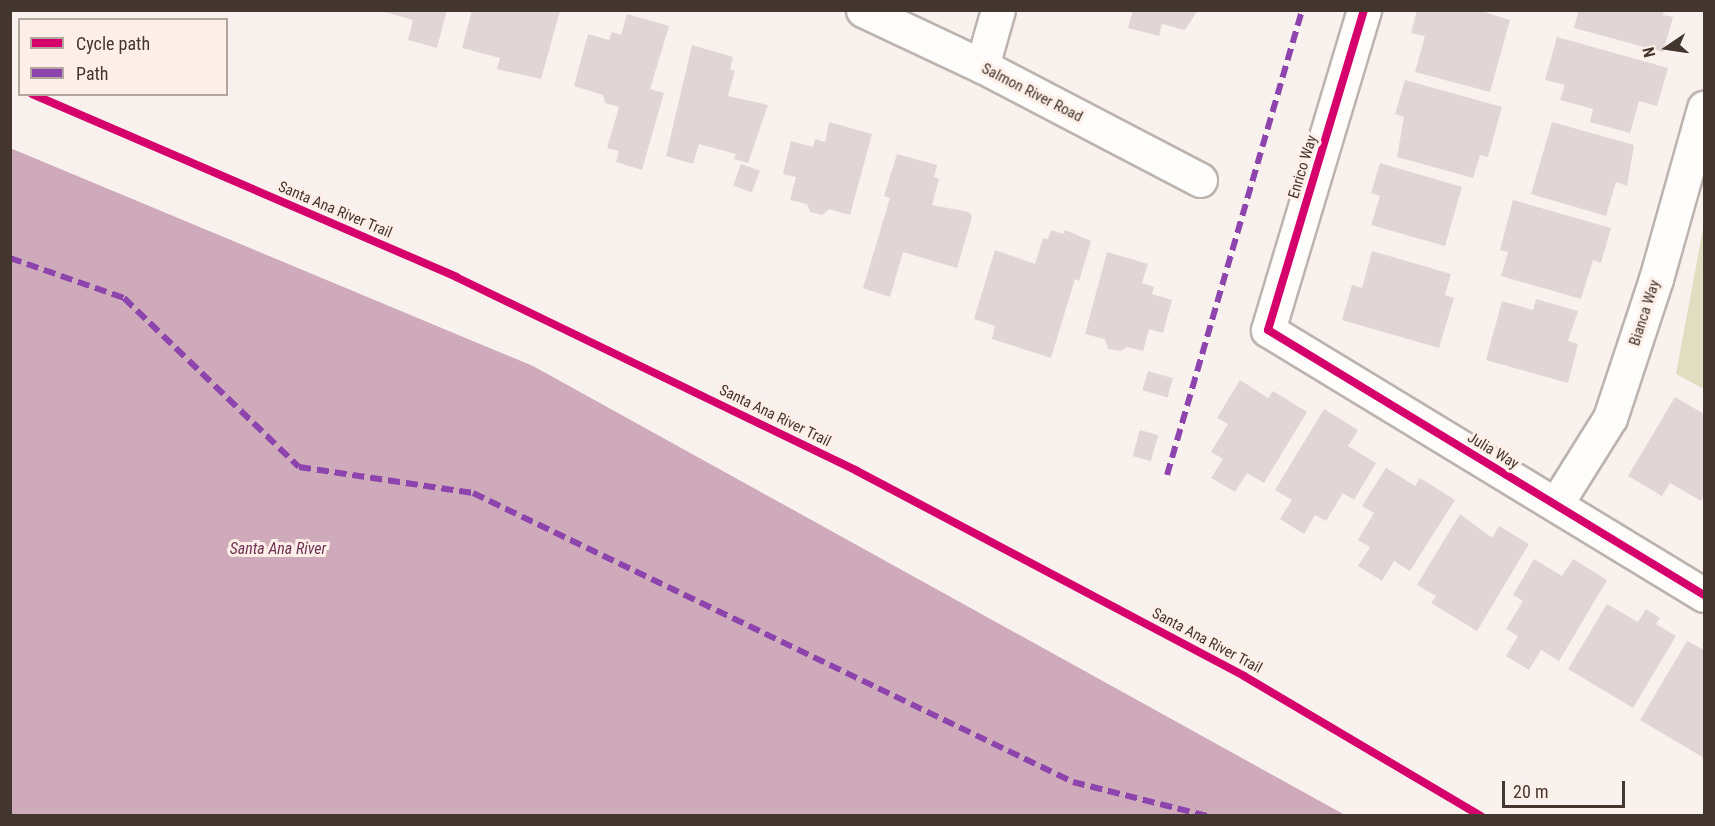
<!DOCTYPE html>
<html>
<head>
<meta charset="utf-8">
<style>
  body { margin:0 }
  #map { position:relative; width:1715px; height:826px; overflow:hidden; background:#f9f1ee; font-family:"Roboto Condensed",sans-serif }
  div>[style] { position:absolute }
  .green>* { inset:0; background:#e0dec1 }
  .water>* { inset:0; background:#cfaaba }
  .building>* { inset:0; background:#e1d6d5; transform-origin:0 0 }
  .roads { filter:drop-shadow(2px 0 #bcb3af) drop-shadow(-2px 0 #bcb3af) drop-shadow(0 2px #bcb3af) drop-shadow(0 -2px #bcb3af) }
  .minor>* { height:33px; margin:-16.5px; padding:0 16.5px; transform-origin:16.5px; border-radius:16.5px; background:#fefdfc }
  .quiet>* { height:6px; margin-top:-3px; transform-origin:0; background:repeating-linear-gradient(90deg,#8e44ad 0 12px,transparent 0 18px) }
  .cycleway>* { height:8px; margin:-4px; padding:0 4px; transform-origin:4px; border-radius:4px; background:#d6006c }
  span { translate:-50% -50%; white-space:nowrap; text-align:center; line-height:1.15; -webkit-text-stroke:6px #fef0e9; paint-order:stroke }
  .street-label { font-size:15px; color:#43362f }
  .water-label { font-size:16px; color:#703255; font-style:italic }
  .frame { position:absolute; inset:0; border:12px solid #43362f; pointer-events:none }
  .legend { position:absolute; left:18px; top:18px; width:210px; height:78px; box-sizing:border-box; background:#fef0e9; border:2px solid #b3a69f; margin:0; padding:8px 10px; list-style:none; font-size:18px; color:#43362f }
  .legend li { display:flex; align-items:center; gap:12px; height:30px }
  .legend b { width:30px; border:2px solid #b3a69f }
  .north { position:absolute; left:1637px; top:18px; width:60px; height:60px; -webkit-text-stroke:4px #fef0e9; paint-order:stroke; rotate:257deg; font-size:16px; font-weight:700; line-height:24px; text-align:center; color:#43362f }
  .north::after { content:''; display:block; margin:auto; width:21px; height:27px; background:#43362f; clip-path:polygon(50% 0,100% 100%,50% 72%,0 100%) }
  .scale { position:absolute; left:1502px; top:781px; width:123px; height:27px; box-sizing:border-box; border:3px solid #43362f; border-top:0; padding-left:8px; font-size:18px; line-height:21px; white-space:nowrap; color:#43362f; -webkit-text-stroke:4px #fef0e9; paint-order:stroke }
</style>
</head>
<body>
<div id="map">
  <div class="green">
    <div style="clip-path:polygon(1704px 223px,1704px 389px,1676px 374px)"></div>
  </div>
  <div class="water">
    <div style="clip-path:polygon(10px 148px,533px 366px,1345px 815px,11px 815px)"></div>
  </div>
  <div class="building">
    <div style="clip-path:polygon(378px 10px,447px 10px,437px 48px,408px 40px,413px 20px)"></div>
    <div style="clip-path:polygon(472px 10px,560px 11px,541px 79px,497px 69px,500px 58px,462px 48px)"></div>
    <div style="clip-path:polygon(1133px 10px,1198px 10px,1185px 30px,1162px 24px,1159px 36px,1128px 28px)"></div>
    <div style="clip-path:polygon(1417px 10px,1478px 10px,1510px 20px,1490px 92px,1415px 72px,1425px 36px,1411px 33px)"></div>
    <div style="clip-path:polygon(1579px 10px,1664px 10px,1663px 15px,1673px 17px,1663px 52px,1574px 28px)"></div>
    <div style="clip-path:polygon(627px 14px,669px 26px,650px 89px,664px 93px,642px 170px,616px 162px,619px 151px,607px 148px,619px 107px,605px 103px,603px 95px,574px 86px,588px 34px,609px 40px,612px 32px,621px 35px)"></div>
    <div style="clip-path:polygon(1557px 37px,1668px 68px,1657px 106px,1639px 101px,1630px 133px,1590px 122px,1593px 109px,1560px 100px,1565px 85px,1545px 80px)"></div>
    <div style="clip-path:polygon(692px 45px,733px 57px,730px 69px,735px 71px,728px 96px,768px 105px,748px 163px,734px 159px,736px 154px,699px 144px,693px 164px,666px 156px)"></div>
    <div style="clip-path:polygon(1405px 80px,1502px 107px,1488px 157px,1480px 155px,1473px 178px,1397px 157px,1404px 117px,1395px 114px)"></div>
    <div style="clip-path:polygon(829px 122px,872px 134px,850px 215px,829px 209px,822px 215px,810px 212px,807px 204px,790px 200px,796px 177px,783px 174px,791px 141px,813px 147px,815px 139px,825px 142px)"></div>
    <div style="clip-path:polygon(1552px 122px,1634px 145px,1627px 186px,1616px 182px,1606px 216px,1531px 194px)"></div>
    <div style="clip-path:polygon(897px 154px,937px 165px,934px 177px,939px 179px,932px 205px,969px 212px,972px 217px,957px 268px,903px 252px,890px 297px,863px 288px,890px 198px,884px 196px)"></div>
    <div style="clip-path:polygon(1380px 163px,1462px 187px,1445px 246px,1371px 225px,1380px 196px,1371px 193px)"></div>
    <div style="left:741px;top:164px;width:20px;height:23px;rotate:20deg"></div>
    <div style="clip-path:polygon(1513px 200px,1611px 228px,1601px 263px,1593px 260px,1581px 299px,1501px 276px,1508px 252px,1500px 250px)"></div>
    <div style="clip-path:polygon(1051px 230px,1063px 234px,1065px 230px,1091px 241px,1079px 281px,1075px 279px,1051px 358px,992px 339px,995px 326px,974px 319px,995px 250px,1035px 264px,1043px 238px,1048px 239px)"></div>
    <div style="clip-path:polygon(1372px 251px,1451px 274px,1445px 295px,1454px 298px,1439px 348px,1342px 320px,1352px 285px,1362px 288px)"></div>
    <div style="clip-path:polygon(1107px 252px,1148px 264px,1142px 283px,1154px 287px,1152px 294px,1172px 300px,1163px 333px,1149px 329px,1143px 351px,1127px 347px,1121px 351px,1108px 349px,1105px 339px,1085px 334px)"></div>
    <div style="clip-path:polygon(1536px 299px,1578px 311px,1568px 341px,1578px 344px,1568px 383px,1486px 360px,1502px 301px,1533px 310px)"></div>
    <div style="left:1148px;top:371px;width:26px;height:20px;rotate:16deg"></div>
    <div style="clip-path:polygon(1240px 380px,1268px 398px,1273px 391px,1307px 412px,1264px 483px,1247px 473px,1235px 492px,1211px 478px,1223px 459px,1211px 452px,1228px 424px,1217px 418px)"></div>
    <div style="clip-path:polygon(1675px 397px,1704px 414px,1704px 495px,1701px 501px,1670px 483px,1662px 496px,1628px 476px)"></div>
    <div style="clip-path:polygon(1324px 409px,1358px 430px,1348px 446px,1376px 463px,1354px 500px,1343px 493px,1326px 521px,1315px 515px,1304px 534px,1280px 519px,1292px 500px,1275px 490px)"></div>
    <div style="left:1140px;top:430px;width:19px;height:27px;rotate:16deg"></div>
    <div style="clip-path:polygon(1386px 468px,1415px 486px,1420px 478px,1455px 500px,1410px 571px,1394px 561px,1382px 581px,1358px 566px,1370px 547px,1358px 540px,1374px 513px,1362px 506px)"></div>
    <div style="clip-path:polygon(1460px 514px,1492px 538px,1499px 526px,1529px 544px,1477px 631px,1431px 603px,1436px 596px,1417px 585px)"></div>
    <div style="clip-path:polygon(1534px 559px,1562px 576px,1573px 559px,1607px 580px,1559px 661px,1541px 650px,1529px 670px,1506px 656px,1518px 636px,1506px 629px,1523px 601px,1513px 595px)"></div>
    <div style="clip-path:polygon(1607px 604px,1638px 622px,1646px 609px,1660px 618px,1656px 624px,1676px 636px,1633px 708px,1568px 669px)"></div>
    <div style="clip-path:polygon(1687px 641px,1704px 650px,1704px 758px,1640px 720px)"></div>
  </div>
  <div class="roads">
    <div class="minor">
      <div style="left:863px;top:10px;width:132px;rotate:25.2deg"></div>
      <div style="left:982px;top:66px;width:246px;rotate:27.6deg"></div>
      <div style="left:1364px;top:10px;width:334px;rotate:106.7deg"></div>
      <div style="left:1268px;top:330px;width:510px;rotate:31.29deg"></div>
      <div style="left:982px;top:66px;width:58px;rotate:-74.1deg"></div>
      <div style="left:1556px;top:504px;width:102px;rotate:-57.9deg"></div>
      <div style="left:1610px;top:418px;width:146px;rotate:-71.7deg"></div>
      <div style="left:1656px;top:279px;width:178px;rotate:-74.3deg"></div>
    </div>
  </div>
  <div class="quiet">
    <div style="left:10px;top:258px;width:121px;rotate:19.3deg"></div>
    <div style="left:124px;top:298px;width:243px;rotate:44deg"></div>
    <div style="left:299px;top:467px;width:176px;rotate:8.5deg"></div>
    <div style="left:473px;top:493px;width:666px;rotate:25.72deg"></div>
    <div style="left:1073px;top:782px;width:138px;rotate:14.2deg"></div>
    <div style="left:1167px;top:475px;width:484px;rotate:-73.8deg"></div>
  </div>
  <div class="cycleway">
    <div style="left:1364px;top:10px;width:334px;rotate:106.7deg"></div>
    <div style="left:1268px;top:330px;width:510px;rotate:31.29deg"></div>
    <div style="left:32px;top:94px;width:462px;rotate:23.3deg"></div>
    <div style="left:456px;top:277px;width:445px;rotate:25.8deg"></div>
    <div style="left:857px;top:471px;width:438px;rotate:27.9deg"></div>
    <div style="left:1244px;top:676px;width:275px;rotate:30.6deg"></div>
  </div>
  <div class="street-label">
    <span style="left:1032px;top:93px;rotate:27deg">Salmon River Road</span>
    <span style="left:1303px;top:167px;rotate:-73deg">Enrico Way</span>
    <span style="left:335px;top:210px;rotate:23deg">Santa Ana River Trail</span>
    <span style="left:1645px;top:313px;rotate:-72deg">Bianca Way</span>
    <span style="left:775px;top:416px;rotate:26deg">Santa Ana River Trail</span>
    <span style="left:1493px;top:451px;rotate:31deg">Julia Way</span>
    <span style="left:1207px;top:641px;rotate:28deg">Santa Ana River Trail</span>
  </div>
  <div class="water-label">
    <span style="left:278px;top:549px">Santa Ana River</span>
  </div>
  <div class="frame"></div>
  <ul class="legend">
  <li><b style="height:8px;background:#d6006c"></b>Cycle path</li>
  <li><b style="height:8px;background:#8e44ad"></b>Path</li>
  </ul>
  <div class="north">N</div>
  <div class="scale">20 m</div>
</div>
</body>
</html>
